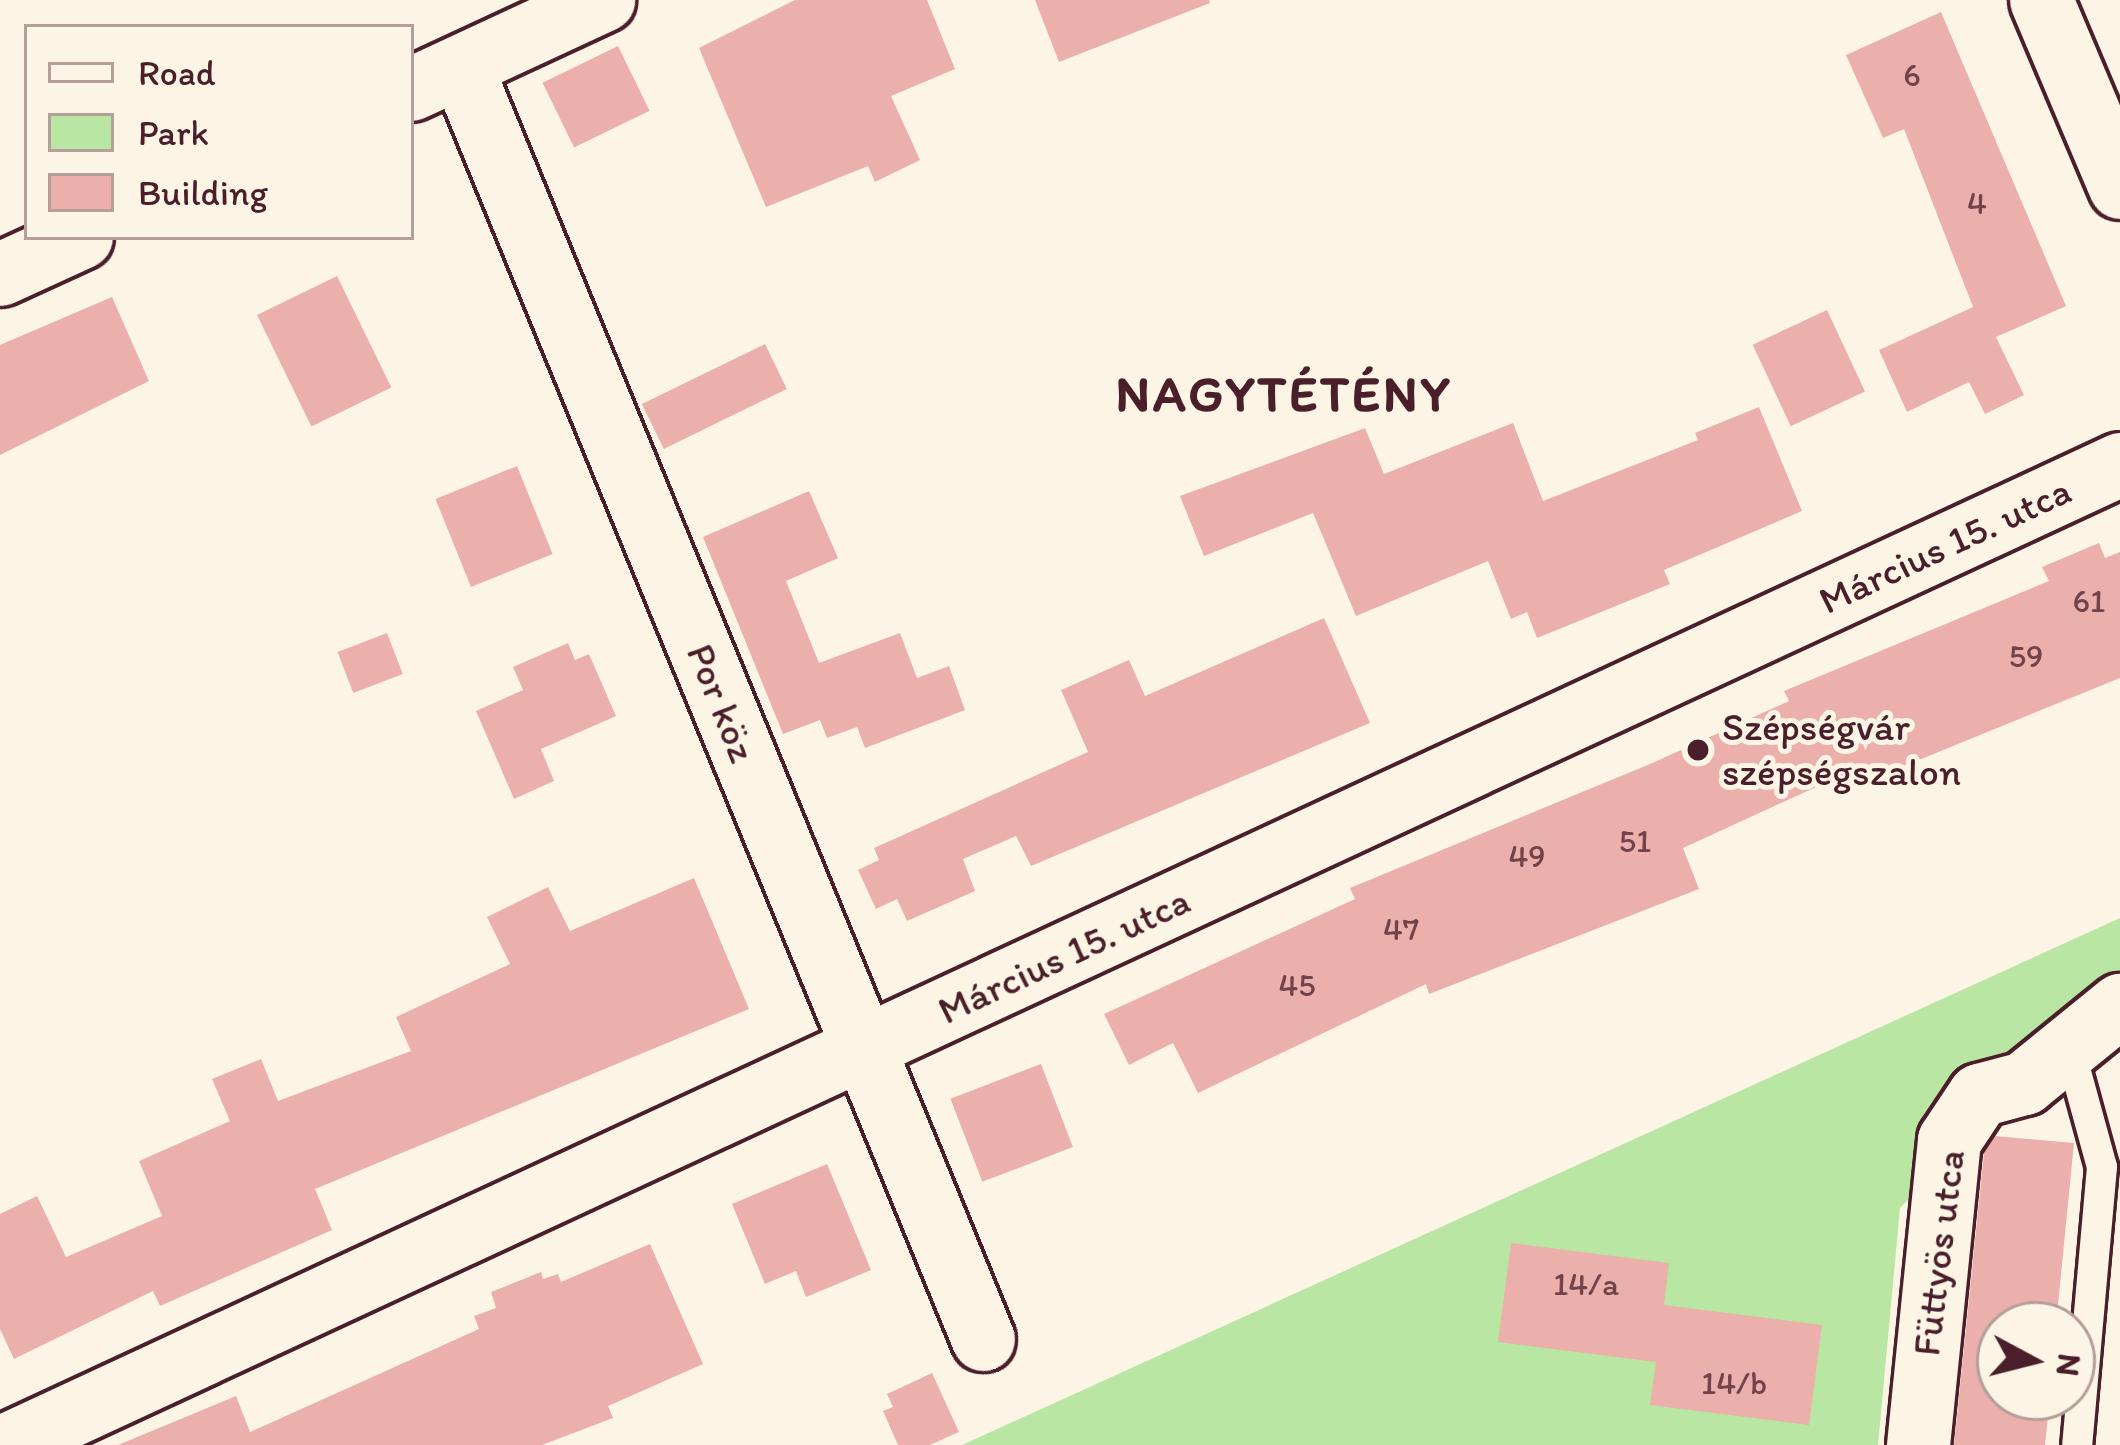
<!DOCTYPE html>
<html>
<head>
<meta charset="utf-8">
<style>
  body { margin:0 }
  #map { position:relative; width:2120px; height:1445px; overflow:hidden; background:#fcf5e5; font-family:Itim,sans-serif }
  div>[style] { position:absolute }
  .green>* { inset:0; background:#b9e6a3 }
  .building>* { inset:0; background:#ebafac; transform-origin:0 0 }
  .roads { filter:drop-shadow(3px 0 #4a1f2b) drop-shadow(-3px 0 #4a1f2b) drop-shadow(0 3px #4a1f2b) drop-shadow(0 -3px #4a1f2b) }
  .lane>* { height:30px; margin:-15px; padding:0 15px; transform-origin:15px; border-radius:15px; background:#fcf5e5 }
  .street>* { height:63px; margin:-31.5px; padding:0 31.5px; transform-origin:31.5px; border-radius:31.5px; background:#fcf5e5 }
  .dots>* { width:33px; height:33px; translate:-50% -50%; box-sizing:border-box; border:6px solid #fcf5e5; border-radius:50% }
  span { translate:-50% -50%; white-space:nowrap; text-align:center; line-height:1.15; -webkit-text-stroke:10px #fcf5e5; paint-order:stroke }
  .number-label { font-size:33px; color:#72434b }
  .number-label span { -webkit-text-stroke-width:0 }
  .street-label { font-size:39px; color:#4a1f2b }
  .poi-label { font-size:39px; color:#4a1f2b }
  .left { translate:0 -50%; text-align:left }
  .district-label { font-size:51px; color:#4a1f2b; font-weight:700; letter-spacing:3px }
  .legend { position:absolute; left:24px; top:24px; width:390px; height:216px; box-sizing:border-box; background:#fcf5e5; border:3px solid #b59f9b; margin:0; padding:15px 21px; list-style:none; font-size:36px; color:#4a1f2b }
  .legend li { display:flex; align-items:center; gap:24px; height:60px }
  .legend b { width:60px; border:3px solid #b59f9b }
  .north { position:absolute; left:1976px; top:1301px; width:120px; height:120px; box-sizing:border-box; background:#fcf5e5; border:3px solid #b59f9b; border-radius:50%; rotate:97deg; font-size:33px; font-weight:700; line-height:48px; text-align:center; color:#4a1f2b }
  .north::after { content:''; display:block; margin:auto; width:42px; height:54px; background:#4a1f2b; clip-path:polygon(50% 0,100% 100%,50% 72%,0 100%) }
</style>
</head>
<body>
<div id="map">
  <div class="green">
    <div style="clip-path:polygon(2120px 918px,2120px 975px,1900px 1208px,1878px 1445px,962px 1445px)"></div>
  </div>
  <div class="building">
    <div style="clip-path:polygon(795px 0,927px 0,955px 69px,891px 96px,920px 160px,875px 182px,868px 166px,766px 207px,699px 48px)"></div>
    <div style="clip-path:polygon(1035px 0,1209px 0,1210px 3px,1059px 62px)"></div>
    <div style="clip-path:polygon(1941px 12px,2066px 306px,1996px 337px,2024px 395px,1985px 414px,1969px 382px,1907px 412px,1879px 350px,1973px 307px,1904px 129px,1883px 138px,1846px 55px)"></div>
    <div style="left:618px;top:46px;width:72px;height:84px;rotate:64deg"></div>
    <div style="left:337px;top:276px;width:124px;height:89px;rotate:64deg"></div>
    <div style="clip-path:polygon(112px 297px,149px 381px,0 455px,0 345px)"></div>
    <div style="left:1827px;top:310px;width:90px;height:82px;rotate:65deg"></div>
    <div style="left:765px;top:344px;width:50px;height:137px;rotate:64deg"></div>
    <div style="clip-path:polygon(1759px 407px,1802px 511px,1664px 570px,1670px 584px,1537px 638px,1527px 612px,1511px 619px,1488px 561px,1356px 616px,1313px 513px,1204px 556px,1180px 496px,1365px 428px,1384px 474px,1513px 423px,1543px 501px,1698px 440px,1695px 433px)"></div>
    <div style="left:517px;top:466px;width:95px;height:88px;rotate:68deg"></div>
    <div style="clip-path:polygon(809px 491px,838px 558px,786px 581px,819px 663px,900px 633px,917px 678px,949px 666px,965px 710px,865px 748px,857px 727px,827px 738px,820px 720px,783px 734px,703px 537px)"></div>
    <div style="clip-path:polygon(2099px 543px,2105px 558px,2120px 552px,2120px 678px,1833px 795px,1827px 782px,1683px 848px,1699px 889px,1429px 994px,1426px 984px,1198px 1093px,1173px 1043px,1129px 1065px,1104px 1014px,1355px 899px,1350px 888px,1650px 764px,1789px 701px,1784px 691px,2049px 581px,2042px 567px)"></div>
    <div style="clip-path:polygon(1324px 618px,1370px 723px,1031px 866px,1016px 836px,963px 859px,975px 891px,907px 921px,897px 899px,876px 909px,858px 870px,879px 860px,874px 848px,1088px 752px,1061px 690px,1129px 660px,1145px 696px)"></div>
    <div style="left:387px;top:633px;width:44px;height:53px;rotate:69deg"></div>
    <div style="clip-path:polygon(568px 643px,575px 660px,589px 654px,616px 716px,541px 749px,554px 781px,514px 799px,476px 711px,523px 690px,513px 667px)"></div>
    <div style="clip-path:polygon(694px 878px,749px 1009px,315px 1189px,332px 1230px,160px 1306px,153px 1291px,14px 1359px,0 1329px,0 1214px,37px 1196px,66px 1257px,162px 1216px,139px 1161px,230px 1121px,212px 1079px,261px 1059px,278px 1101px,411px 1051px,396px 1017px,510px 964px,487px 917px,548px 887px,570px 931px)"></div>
    <div style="left:1041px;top:1064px;width:89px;height:97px;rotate:69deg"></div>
    <div style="clip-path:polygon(1995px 1136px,2074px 1143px,2056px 1325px,2000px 1325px,2000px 1397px,2050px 1397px,2045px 1445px,1954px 1445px,1984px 1153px)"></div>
    <div style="clip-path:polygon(827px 1164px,871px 1270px,806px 1297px,796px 1271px,765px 1284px,732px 1204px)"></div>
    <div style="clip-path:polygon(1511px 1243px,1669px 1263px,1664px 1305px,1822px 1325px,1809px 1425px,1650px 1405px,1656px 1362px,1498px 1342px)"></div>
    <div style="clip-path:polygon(650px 1244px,703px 1364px,608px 1406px,613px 1418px,542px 1445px,118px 1445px,236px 1396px,250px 1432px,479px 1329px,474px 1316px,496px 1308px,491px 1292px,541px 1272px,543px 1279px,558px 1274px,561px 1282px)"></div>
    <div style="clip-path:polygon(932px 1373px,959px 1432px,930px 1445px,898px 1445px,883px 1411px,893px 1407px,887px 1394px)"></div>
  </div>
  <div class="roads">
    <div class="lane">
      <div style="left:2070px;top:1050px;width:121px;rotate:74.7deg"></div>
      <div style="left:2102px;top:1167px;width:279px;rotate:95.1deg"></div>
    </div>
    <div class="street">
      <div style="left:2041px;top:0;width:203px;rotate:67.1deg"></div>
      <div style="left:461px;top:67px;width:1375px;rotate:67.69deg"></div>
      <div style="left:411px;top:89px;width:212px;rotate:-24.9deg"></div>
      <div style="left:0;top:274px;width:89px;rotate:-24.6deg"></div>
      <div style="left:6px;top:1445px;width:2331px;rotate:-24.89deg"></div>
      <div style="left:1918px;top:1445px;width:307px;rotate:-84.2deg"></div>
      <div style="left:1949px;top:1140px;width:54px;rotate:-56.3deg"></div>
      <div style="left:1979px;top:1095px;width:47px;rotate:-14.9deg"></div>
      <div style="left:2024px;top:1083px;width:124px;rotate:-39.1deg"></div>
    </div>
  </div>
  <div class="dots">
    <div style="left:1698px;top:750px;background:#4a1f2b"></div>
  </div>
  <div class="number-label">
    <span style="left:1912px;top:75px">6</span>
    <span style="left:1977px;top:203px">4</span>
    <span style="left:2089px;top:601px">61</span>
    <span style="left:2026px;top:656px">59</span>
    <span style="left:1635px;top:841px">51</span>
    <span style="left:1527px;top:856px">49</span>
    <span style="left:1401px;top:929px">47</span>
    <span style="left:1297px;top:985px">45</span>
    <span style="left:1586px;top:1284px">14/a</span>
    <span style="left:1734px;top:1383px">14/b</span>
  </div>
  <div class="street-label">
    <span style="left:1945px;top:546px;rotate:-25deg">Március 15. utca</span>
    <span style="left:721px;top:703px;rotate:68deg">Por köz</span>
    <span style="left:1064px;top:956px;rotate:-25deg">Március 15. utca</span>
    <span style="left:1939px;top:1253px;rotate:-83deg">Füttyös utca</span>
  </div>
  <div class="poi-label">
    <span class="left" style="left:1722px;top:750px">Szépségvár<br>szépségszalon</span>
  </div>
  <div class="district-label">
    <span style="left:1284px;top:394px">NAGYTÉTÉNY</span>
  </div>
  <ul class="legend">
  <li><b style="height:15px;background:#fcf5e5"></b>Road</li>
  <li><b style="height:33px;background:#b9e6a3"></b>Park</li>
  <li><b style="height:33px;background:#ebafac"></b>Building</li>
  </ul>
  <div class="north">N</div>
</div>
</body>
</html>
